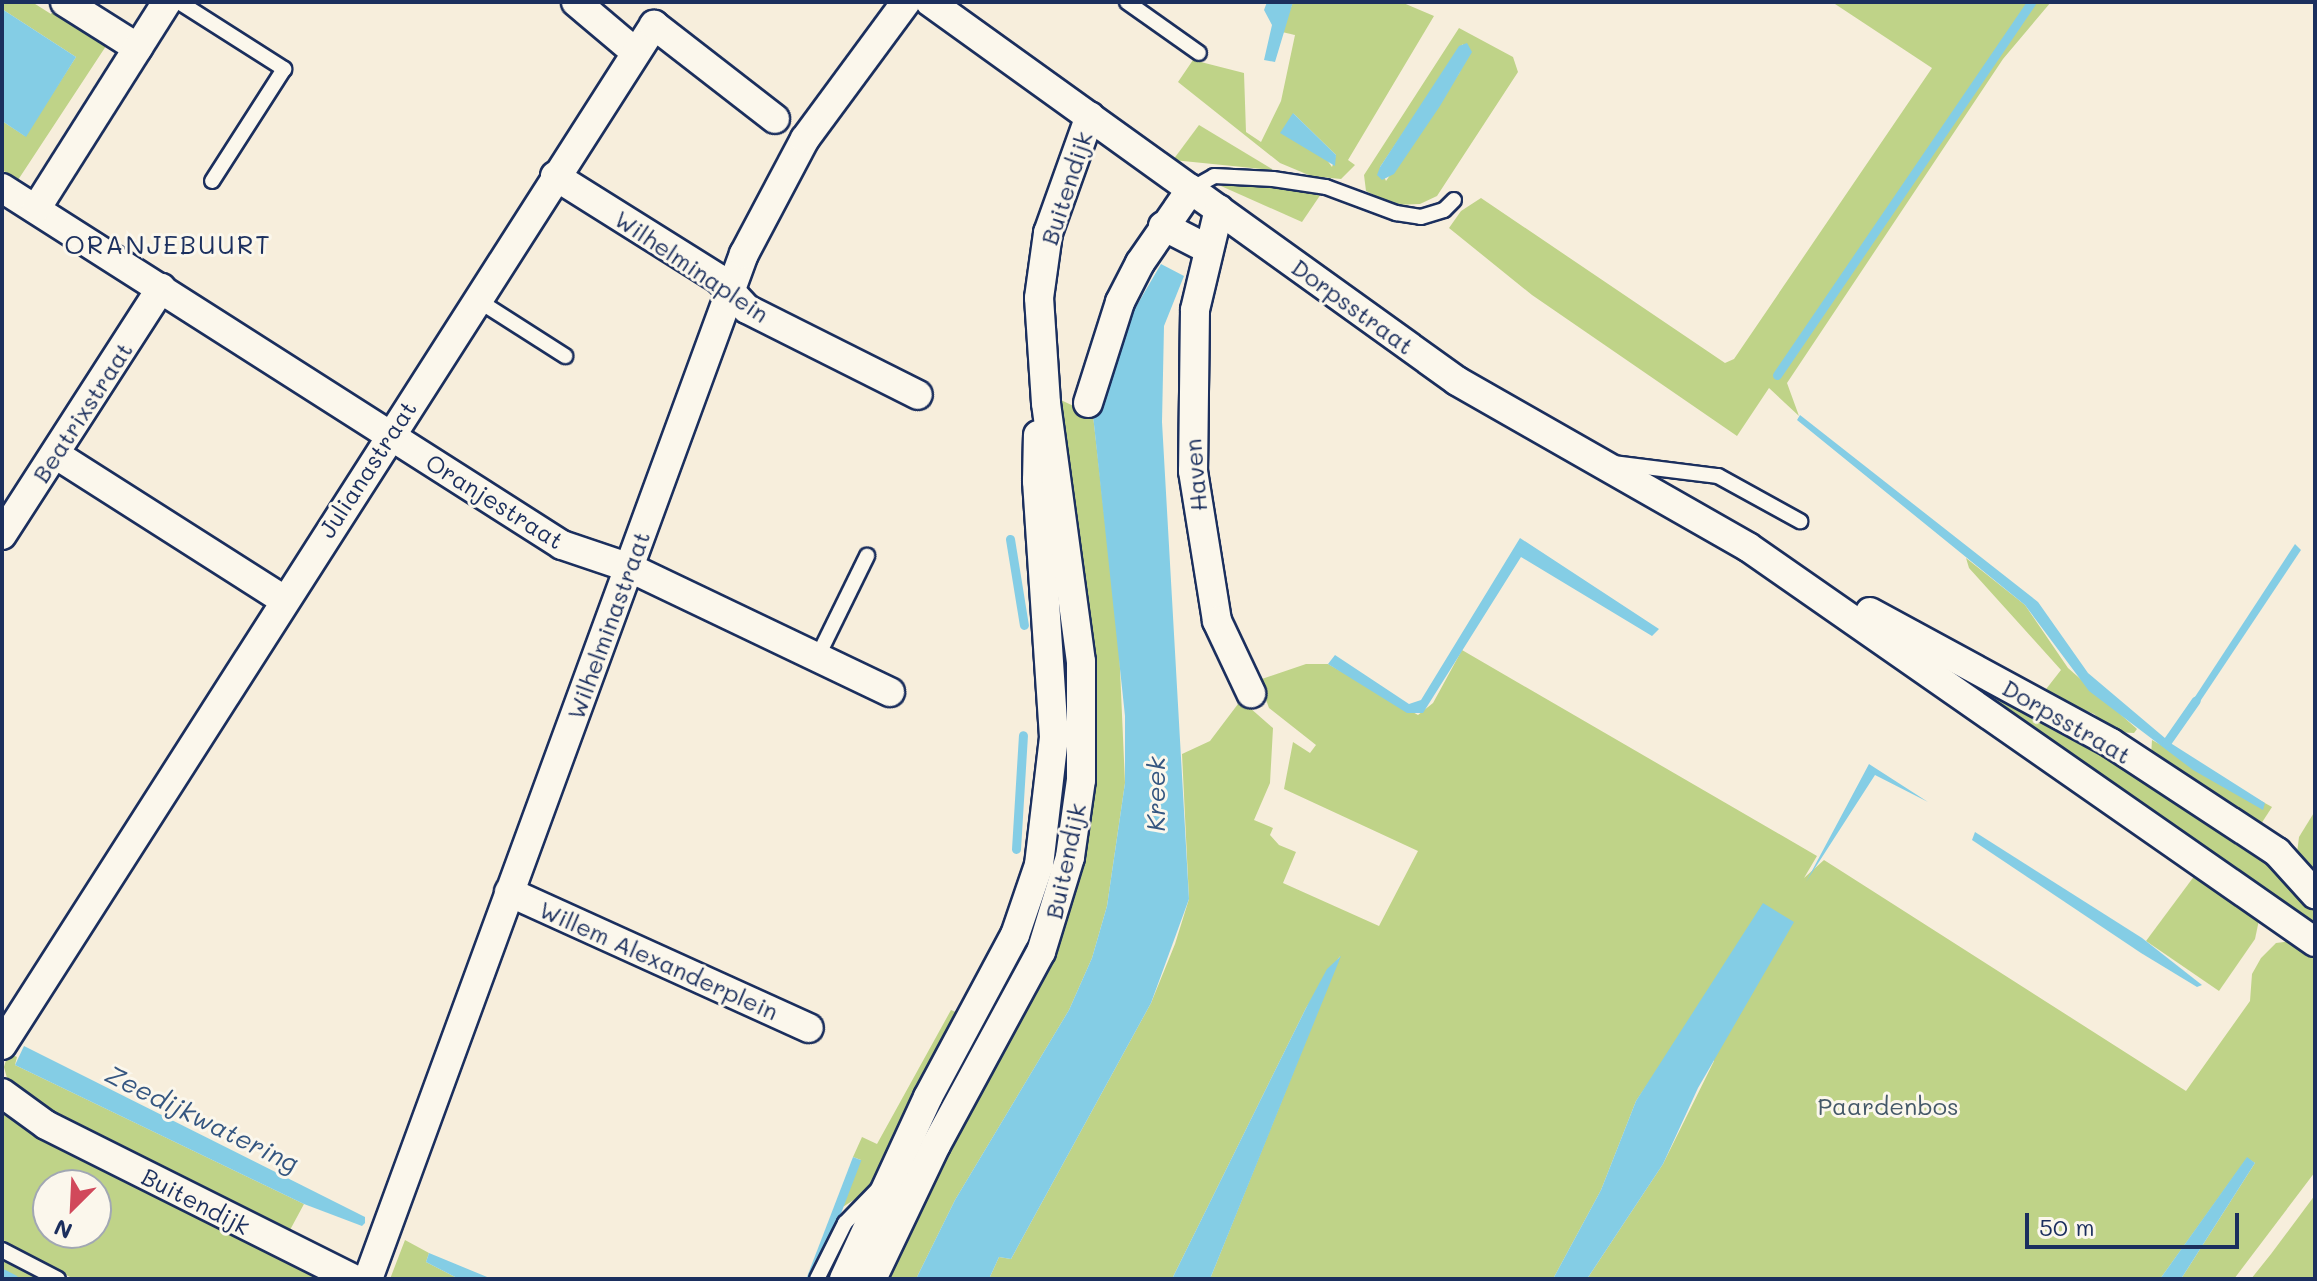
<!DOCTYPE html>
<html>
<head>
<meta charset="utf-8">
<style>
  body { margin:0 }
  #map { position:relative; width:2317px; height:1281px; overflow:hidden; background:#f7eedc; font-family:Mali,sans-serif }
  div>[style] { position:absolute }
  .green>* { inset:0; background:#bfd388 }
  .water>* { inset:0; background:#84cde5; transform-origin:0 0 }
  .stream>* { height:9px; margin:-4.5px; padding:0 4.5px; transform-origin:4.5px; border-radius:4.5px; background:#84cde5 }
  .roads { filter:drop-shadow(2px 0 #1b2f5e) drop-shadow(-2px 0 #1b2f5e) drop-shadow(0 2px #1b2f5e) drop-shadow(0 -2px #1b2f5e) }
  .lane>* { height:14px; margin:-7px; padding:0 7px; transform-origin:7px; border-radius:7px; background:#fbf7ec }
  .street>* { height:28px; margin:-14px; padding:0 14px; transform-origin:14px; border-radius:14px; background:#fbf7ec }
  span { translate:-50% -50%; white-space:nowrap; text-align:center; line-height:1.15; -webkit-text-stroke:6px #fbf7ec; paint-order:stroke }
  .street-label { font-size:24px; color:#1b2f5e }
  .park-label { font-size:24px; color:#445868 }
  .neighbourhood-label { font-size:26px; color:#1b2f5e; letter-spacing:2px }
  .water-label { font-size:26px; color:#355680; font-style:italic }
  .frame { position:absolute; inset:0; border:4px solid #1b2f5e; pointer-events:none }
  .north { position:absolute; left:32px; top:1169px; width:80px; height:80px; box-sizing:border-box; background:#fbf7ec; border:2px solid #a1a7b3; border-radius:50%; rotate:204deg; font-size:22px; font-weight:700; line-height:32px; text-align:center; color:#1b2f5e }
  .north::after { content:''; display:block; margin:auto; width:28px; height:36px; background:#d1495b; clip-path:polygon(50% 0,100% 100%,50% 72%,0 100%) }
  .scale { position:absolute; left:2025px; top:1213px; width:214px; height:36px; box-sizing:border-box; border:4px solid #1b2f5e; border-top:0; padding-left:10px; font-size:24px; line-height:28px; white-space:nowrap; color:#1b2f5e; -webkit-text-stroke:6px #fbf7ec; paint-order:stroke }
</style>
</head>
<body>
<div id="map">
  <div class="green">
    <div style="clip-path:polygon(2px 2px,32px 2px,51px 14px,55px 8px,108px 43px,18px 180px,2px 170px,2px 121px,25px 136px,76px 57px,2px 9px)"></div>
    <div style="clip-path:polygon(evenodd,1293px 2px,1401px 2px,1434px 16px,1348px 160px,1355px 165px,1341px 179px,1311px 176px,1280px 163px,1178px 82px,1193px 60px,1244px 73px,1246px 132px,1261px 142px,1281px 101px,1295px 35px,1282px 32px,1293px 2px,1293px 113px,1336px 155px,1332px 167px,1293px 113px)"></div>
    <div style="clip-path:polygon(1832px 2px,2051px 2px,2003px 59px,1787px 383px,1799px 416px,1769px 388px,1737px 436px,1532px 295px,1449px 228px,1461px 211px,1481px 198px,1725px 363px,1734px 359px,1932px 68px)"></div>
    <div style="clip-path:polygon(evenodd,1459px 28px,1513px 57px,1518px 72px,1437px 196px,1420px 204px,1394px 205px,1366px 191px,1364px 175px,1459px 28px,1463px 44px,1460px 72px,1386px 181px,1380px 167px,1463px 44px)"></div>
    <div style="clip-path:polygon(1199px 125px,1272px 169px,1272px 170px,1173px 160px)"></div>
    <div style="clip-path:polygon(1236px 182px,1288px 187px,1321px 194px,1302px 222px,1221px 186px)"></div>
    <div style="clip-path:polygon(1050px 395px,1093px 415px,1119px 646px,1125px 783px,1107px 906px,1092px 958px,1069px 1010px,955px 1200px,916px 1279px,877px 1279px,1078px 838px)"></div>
    <div style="clip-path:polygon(1966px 558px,2025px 605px,2068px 668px,2137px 729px,2134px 733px,2115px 732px,2094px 714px,2043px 693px,2061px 670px,1969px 568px)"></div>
    <div style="clip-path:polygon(1893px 631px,2239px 833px,2315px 904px,2315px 929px)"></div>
    <div style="clip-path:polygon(1462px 650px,1817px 856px,1804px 878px,1824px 860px,2186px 1091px,2250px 1001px,2252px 974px,2261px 958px,2276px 943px,2291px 941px,2315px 957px,2315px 1172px,2234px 1279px,2181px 1279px,2255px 1163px,2247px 1158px,2160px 1279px,1587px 1279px,1663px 1164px,1714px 1061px,1706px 998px,1636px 1101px,1601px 1190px,1553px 1279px,1210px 1279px,1340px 956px,1306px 1008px,1172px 1279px,989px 1279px,999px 1257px,1011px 1259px,1151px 1003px,1175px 944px,1189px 899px,1182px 754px,1210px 741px,1241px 700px,1273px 728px,1270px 783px,1254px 820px,1273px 828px,1270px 835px,1279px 845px,1296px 852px,1283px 883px,1379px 926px,1418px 851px,1284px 789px,1293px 742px,1310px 753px,1316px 745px,1269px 708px,1259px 680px,1306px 664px,1328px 664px,1418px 715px,1433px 703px)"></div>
    <div style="clip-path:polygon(2152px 740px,2272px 807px,2261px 824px,2151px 757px)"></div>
    <div style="clip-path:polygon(2315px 811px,2315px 883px,2298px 864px,2297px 853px,2299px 837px)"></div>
    <div style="clip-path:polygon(2198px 871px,2259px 920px,2255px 939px,2219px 991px,2146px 941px)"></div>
    <div style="clip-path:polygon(951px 1010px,965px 1016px,906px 1124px,897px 1130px,871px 1189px,838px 1210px,861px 1160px,853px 1157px,862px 1137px,877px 1144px)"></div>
    <div style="clip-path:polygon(8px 1053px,17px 1057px,15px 1065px,304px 1204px,290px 1230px,277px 1224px,274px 1229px,32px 1110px,8px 1082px,4px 1067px)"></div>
    <div style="clip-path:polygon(evenodd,2px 1109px,329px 1279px,74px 1279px,2px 1242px,2px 1109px,48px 1185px,96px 1185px,96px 1233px,48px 1233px,48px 1185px)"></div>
    <div style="clip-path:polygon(2315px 1195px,2315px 1279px,2251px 1279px,2271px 1254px)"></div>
    <div style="clip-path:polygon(405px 1240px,429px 1253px,426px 1262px,459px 1279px,390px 1279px)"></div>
    <div style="clip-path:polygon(2px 1259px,41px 1279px,2px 1279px)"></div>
  </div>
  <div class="water">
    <div style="clip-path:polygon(1267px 2px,1293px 2px,1275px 62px,1264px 60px,1272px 25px,1264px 10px)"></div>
    <div style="clip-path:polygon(2px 9px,76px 57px,26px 137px,2px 121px)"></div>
    <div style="clip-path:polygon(1467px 43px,1472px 52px,1440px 106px,1394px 174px,1382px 180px,1377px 175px,1380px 167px,1459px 46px)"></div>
    <div style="clip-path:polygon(1293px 113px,1336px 155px,1335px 166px,1280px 133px)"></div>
    <div style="clip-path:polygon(1161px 264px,1184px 276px,1164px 326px,1162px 422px,1189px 899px,1151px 1003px,1011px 1259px,999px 1257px,989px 1279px,916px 1279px,955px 1200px,1069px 1010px,1092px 958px,1107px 906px,1125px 783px,1125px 716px,1093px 415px,1130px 317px)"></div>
    <div style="clip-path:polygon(1800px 415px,2038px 602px,2088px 673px,2172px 744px,2265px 803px,2263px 810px,2193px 770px,2089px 691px,2025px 605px,1797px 420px)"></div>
    <div style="clip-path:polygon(1520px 538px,1659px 629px,1652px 636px,1521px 557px,1423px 713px,1407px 713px,1328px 664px,1335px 655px,1409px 704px,1421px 700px)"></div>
    <div style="clip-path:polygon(2295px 544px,2301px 550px,2193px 712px,2189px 706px)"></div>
    <div style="clip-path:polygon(1869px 764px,1928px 802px,1875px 775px,1806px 882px)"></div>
    <div style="clip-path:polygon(1975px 832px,2142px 938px,2202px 985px,2197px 987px,2141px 953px,1972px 840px)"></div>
    <div style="clip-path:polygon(1763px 903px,1794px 922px,1698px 1088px,1663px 1164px,1587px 1279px,1553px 1279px,1601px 1190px,1636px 1101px)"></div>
    <div style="clip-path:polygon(1341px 956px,1210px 1279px,1172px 1279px,1306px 1008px,1327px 969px)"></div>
    <div style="clip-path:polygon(24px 1046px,365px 1217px,365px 1223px,362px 1226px,304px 1204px,15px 1065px)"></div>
    <div style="left:853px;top:1157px;width:9px;height:134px;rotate:21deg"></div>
    <div style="clip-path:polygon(2247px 1157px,2255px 1163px,2181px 1279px,2160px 1279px)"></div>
    <div style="clip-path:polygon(429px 1253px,475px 1272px,492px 1279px,459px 1279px,426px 1262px)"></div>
  </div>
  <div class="stream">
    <div style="left:1777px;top:375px;width:451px;rotate:-55.7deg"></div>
    <div style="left:1010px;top:539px;width:87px;rotate:80.8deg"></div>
    <div style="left:2166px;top:743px;width:52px;rotate:-55.1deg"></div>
    <div style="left:1016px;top:849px;width:114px;rotate:-86.5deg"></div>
    <div style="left:2px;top:1273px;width:13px;rotate:27deg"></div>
  </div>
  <div class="roads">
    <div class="lane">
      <div style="left:179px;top:2px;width:125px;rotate:32.5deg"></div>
      <div style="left:284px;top:69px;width:133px;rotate:122.7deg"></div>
      <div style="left:1127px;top:2px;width:88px;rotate:35.3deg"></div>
      <div style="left:1191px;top:189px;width:26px;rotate:-29deg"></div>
      <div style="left:1214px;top:176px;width:59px;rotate:2.9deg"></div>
      <div style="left:1273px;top:179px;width:54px;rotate:8.6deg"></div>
      <div style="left:1326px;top:187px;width:75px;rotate:20.4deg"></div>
      <div style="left:1396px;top:213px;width:25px;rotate:9deg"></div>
      <div style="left:1421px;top:217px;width:24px;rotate:-17deg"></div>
      <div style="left:1444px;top:210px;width:14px;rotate:-45deg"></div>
      <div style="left:476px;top:299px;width:106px;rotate:32.6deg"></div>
      <div style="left:1613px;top:463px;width:106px;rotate:7.1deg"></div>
      <div style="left:1718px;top:476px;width:94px;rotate:28.8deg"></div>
      <div style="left:817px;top:658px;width:114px;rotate:-63.9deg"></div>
      <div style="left:2px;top:1250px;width:63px;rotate:27.4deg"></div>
      <div style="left:817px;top:1279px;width:63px;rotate:-63.4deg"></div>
      <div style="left:845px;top:1223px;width:47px;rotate:-45.9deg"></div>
    </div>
    <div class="street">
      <div style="left:65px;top:2px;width:86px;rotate:32.2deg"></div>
      <div style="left:576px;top:2px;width:76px;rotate:40.2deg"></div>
      <div style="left:930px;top:2px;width:649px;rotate:35.72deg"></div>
      <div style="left:1457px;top:381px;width:335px;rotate:29.7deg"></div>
      <div style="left:1748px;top:547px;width:691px;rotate:34.86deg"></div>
      <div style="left:555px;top:176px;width:194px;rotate:32.1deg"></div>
      <div style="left:719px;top:279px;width:41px;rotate:47deg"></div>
      <div style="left:747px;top:309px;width:191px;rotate:26.7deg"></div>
      <div style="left:2px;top:188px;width:664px;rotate:32.52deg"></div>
      <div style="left:562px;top:545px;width:72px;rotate:18.7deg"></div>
      <div style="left:630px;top:568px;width:288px;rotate:25.5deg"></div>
      <div style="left:36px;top:209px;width:245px;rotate:-57.7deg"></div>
      <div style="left:1219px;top:209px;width:104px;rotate:103.4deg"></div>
      <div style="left:1195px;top:310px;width:161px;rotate:90.7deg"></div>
      <div style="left:1193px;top:471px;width:152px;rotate:80.9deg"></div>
      <div style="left:1217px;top:621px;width:80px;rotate:64.7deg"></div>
      <div style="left:1163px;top:226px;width:51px;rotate:27.1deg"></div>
      <div style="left:1088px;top:403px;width:106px;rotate:-72.4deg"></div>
      <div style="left:1120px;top:302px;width:44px;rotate:-62.9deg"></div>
      <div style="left:1140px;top:263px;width:90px;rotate:-55.4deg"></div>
      <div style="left:55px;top:454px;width:270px;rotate:32.5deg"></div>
      <div style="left:2px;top:535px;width:294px;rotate:-57.2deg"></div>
      <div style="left:1870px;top:612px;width:274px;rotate:28.5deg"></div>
      <div style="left:2111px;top:743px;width:199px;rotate:33.3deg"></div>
      <div style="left:2277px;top:852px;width:57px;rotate:47.9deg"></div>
      <div style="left:509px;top:892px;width:329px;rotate:24.4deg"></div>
      <div style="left:2px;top:1045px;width:1211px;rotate:-57.41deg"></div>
      <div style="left:654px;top:25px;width:153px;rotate:37.8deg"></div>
      <div style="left:2px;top:1093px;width:54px;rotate:36deg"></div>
      <div style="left:46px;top:1125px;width:343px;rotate:26.6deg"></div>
      <div style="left:368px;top:1279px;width:1092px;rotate:-69.86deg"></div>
      <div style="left:744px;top:254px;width:130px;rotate:-62.1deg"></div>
      <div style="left:805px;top:139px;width:170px;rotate:-53.6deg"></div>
      <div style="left:844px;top:1279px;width:200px;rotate:-65.2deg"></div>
      <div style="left:928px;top:1097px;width:184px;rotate:-61.8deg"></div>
      <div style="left:1015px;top:935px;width:74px;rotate:-71.1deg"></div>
      <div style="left:1039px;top:865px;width:129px;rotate:-83.3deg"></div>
      <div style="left:1054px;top:737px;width:257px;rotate:-93.8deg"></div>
      <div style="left:1037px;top:481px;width:46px;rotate:-88.8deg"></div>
      <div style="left:872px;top:1279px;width:148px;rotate:-64.5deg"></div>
      <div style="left:936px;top:1145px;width:220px;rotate:-61.5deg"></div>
      <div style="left:1041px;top:952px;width:99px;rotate:-73deg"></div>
      <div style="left:1070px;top:857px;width:78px;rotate:-81.9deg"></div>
      <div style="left:1081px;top:780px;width:118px;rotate:-90deg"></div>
      <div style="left:1081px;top:662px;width:261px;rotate:-97.7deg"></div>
      <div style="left:1046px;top:403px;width:105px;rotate:-93.8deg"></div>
      <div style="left:1039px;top:298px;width:66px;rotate:-82.1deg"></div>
      <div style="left:1048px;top:233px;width:124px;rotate:-70.3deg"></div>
    </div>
  </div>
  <div class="street-label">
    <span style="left:1066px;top:188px;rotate:-72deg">Buitendijk</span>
    <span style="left:692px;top:266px;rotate:34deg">Wilhelminaplein</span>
    <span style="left:1353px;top:306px;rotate:36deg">Dorpsstraat</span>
    <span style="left:82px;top:412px;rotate:-57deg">Beatrixstraat</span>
    <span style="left:367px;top:469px;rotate:-57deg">Julianastraat</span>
    <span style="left:1195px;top:475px;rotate:-95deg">Haven</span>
    <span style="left:495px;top:501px;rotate:32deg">Oranjestraat</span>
    <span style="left:608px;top:625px;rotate:-70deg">Wilhelminastraat</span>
    <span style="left:2067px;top:721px;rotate:30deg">Dorpsstraat</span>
    <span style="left:1065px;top:861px;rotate:-78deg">Buitendijk</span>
    <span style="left:659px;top:960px;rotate:24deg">Willem Alexanderplein</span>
    <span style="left:196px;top:1201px;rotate:27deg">Buitendijk</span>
  </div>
  <div class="park-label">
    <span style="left:1888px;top:1106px">Paardenbos</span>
  </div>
  <div class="neighbourhood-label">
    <span style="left:168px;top:245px">ORANJEBUURT</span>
  </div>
  <div class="water-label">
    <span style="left:1156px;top:794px;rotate:-90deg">Kreek</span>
    <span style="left:202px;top:1119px;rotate:26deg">Zeedijkwatering</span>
  </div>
  <div class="frame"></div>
  <div class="north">N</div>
  <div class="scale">50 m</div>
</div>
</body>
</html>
